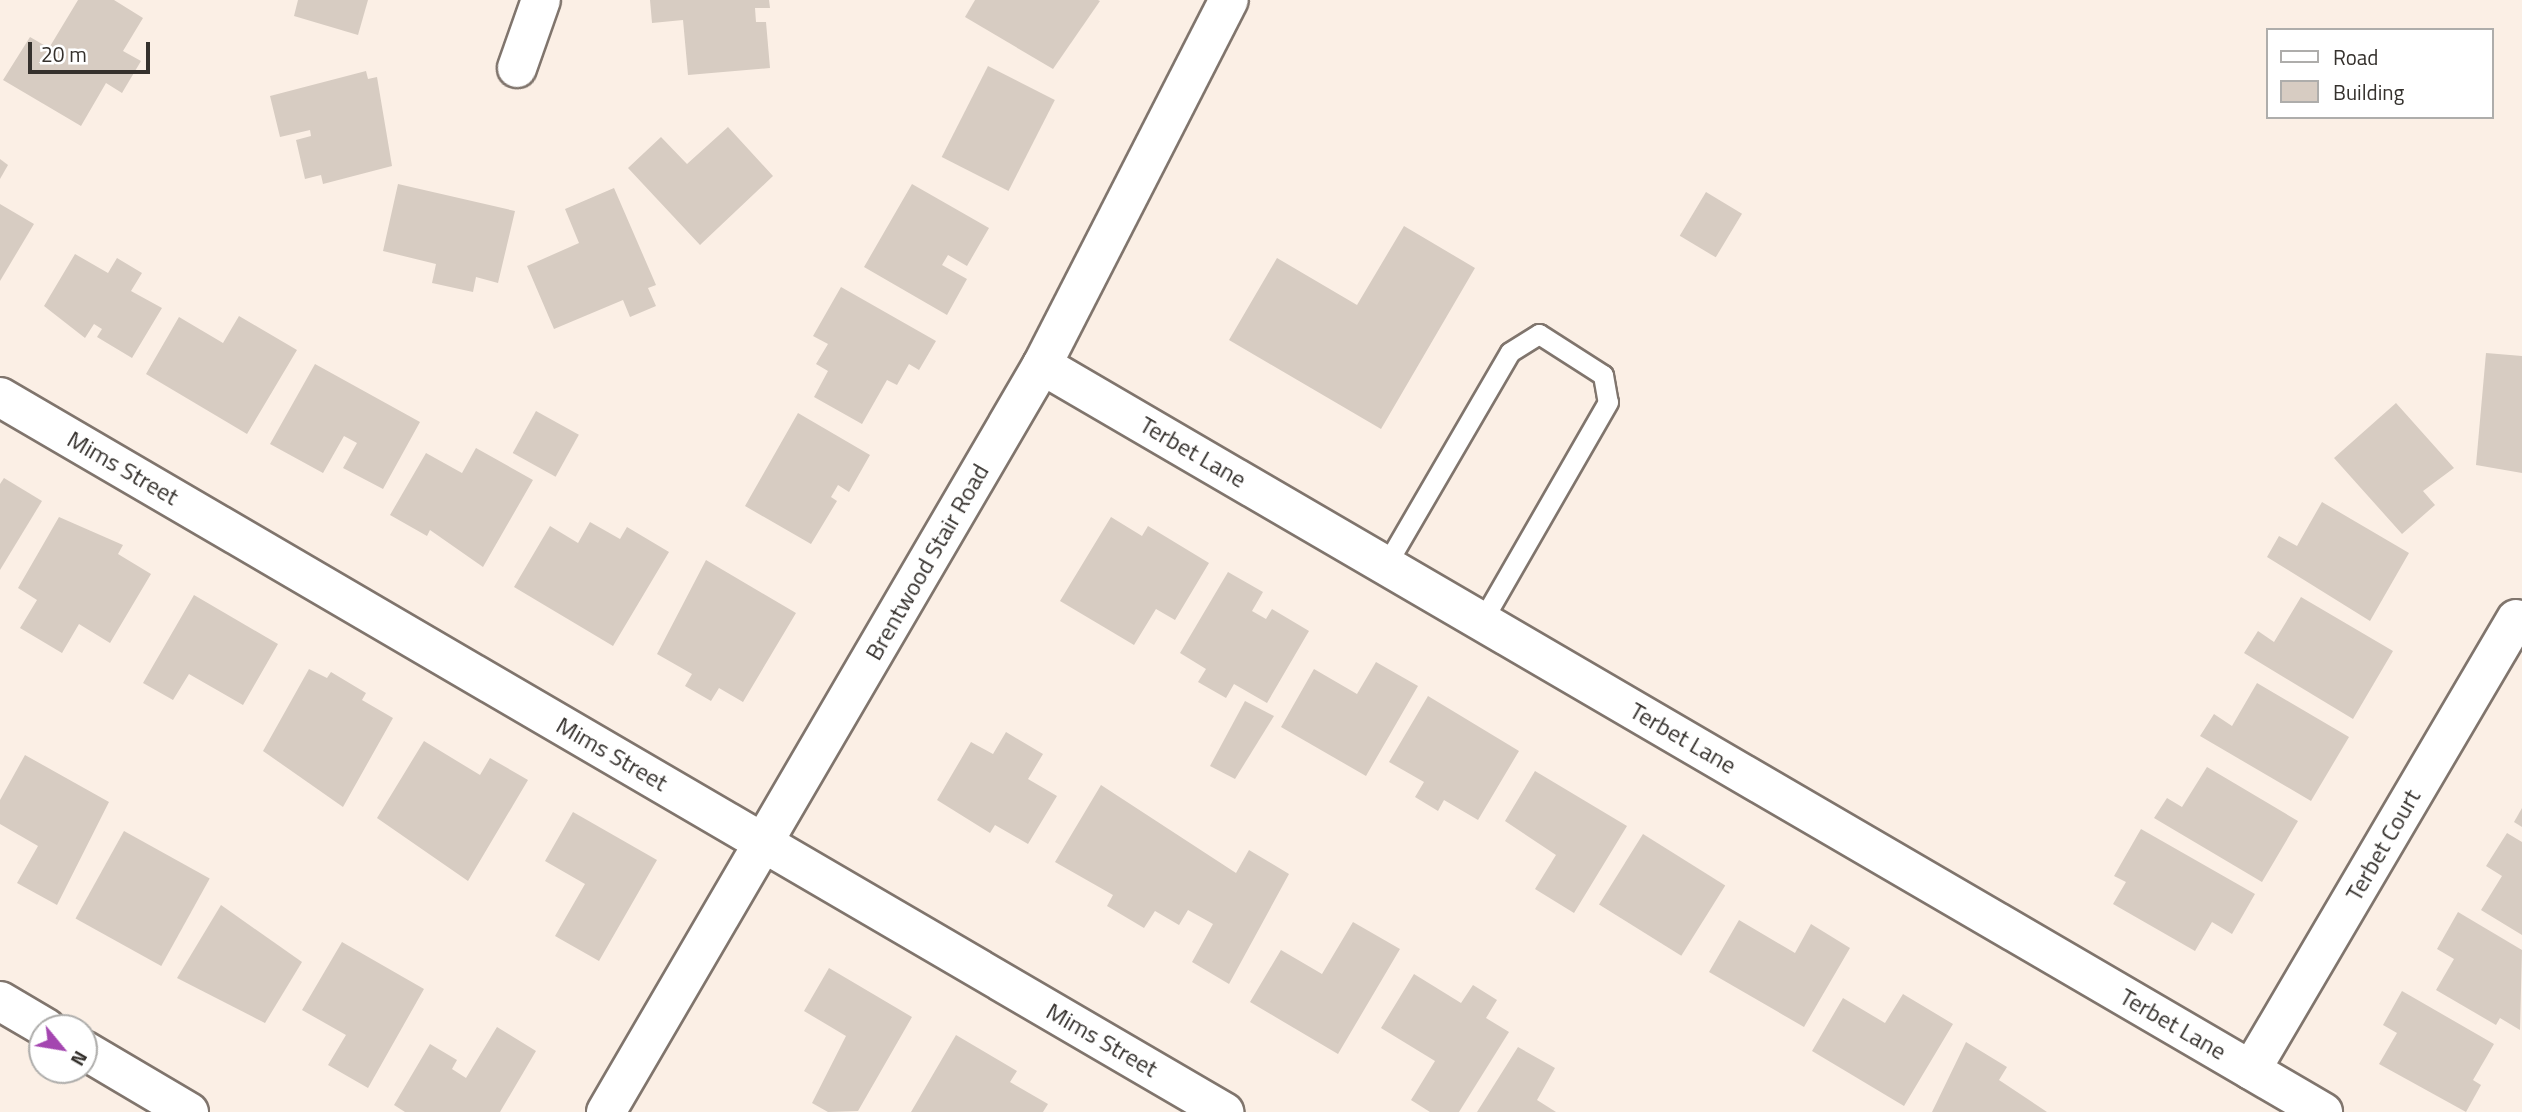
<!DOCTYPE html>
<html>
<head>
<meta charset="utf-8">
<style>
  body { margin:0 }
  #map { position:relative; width:2522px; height:1112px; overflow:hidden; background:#fbefe5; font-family:"Titillium Web",sans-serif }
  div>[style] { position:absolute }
  .building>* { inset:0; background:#d7ccc2; transform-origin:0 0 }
  .roads { filter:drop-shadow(2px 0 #80756d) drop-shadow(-2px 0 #80756d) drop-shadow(0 2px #80756d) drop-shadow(0 -2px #80756d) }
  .service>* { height:19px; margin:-9.5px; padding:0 9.5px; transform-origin:9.5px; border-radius:9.5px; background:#fff }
  .minor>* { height:38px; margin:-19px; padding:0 19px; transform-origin:19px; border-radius:19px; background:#fff }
  .secondary>* { height:38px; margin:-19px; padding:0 19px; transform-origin:19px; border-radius:19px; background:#fff }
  span { translate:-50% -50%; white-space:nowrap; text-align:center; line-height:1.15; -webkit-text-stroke:6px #fff; paint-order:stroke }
  .street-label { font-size:24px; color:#35312d }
  .legend { position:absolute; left:2266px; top:28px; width:228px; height:91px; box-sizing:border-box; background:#fff; border:2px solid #aeadab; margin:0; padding:9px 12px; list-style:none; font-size:21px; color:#35312d }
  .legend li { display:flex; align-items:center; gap:14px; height:35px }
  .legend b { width:35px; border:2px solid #aeadab }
  .north { position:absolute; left:28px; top:1014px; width:70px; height:70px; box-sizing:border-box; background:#fff; border:2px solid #aeadab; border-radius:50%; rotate:120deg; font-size:19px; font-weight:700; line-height:28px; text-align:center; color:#35312d }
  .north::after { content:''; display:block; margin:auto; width:24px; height:32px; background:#a446b0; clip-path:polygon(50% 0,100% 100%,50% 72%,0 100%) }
  .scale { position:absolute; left:28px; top:42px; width:122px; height:32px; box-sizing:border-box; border:4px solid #35312d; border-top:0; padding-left:9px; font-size:21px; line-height:24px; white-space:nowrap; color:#35312d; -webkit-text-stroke:5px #fff; paint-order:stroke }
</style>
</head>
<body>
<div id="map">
  <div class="building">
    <div style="clip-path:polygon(78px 0,114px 0,143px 18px,123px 51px,141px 61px,122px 93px,106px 83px,81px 126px,3px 80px,30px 37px,49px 48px)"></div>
    <div style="clip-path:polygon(298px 0,368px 0,358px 35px,294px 16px)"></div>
    <div style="clip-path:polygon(650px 0,769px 0,770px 8px,755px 8px,756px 22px,766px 22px,770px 68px,688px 75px,683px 20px,652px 23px)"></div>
    <div style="clip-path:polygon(975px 0,1098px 0,1100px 1px,1053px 69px,965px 17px)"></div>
    <div style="left:988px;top:66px;width:75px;height:102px;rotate:27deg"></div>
    <div style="clip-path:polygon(366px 71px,368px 79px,377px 77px,392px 166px,323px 184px,321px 175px,305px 179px,296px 140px,311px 136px,310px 130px,280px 137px,270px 96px)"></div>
    <div style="clip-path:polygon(728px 127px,773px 176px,700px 245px,628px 168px,661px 137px,687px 164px)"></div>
    <div style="clip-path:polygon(0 159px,8px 165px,0 179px)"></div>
    <div style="clip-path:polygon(398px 184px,515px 211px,498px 283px,476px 277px,473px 292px,432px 283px,436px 264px,383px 251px)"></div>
    <div style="clip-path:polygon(912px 184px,989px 228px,967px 266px,948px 255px,942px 265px,967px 279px,947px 315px,864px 267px)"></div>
    <div style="clip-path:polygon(614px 188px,656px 285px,648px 288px,656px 306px,630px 317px,623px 300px,554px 329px,527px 266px,579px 243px,565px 209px)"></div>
    <div style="left:1706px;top:192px;width:42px;height:51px;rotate:31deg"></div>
    <div style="clip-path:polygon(0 204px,34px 224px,0 281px)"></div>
    <div style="clip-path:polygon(1404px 226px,1475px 268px,1381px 429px,1229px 340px,1277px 258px,1357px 305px)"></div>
    <div style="clip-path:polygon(75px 254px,108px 273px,117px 258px,142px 273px,131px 291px,162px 308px,132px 358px,97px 337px,102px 329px,94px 324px,85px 338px,44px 306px)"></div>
    <div style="clip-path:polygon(841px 287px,936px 341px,919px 370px,909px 364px,897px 385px,887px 380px,862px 424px,814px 397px,828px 371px,816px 364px,828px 344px,813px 336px)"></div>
    <div style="clip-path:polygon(239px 316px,297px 350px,247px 434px,146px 374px,179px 317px,223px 343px)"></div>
    <div style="clip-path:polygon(2486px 353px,2522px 356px,2522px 473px,2476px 465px)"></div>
    <div style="clip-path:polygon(315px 364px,420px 422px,383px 489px,343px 468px,357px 443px,344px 436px,323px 473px,270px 444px)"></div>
    <div style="clip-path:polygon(2396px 403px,2454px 468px,2423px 491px,2435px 505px,2402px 534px,2334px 458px)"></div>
    <div style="left:536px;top:411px;width:49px;height:48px;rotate:29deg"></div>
    <div style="clip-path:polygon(798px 413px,870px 455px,849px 492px,838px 485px,831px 497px,837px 501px,811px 544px,745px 506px)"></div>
    <div style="clip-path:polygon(476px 448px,533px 480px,483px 567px,430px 530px,427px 536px,390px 515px,426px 453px,462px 473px)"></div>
    <div style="clip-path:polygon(4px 478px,42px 501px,0 570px,0 484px)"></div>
    <div style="clip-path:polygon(2322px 502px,2409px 553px,2370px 621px,2267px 557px,2279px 536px,2297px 546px)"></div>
    <div style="clip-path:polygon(59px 517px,123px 545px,118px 554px,151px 574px,110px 643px,79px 624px,62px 653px,20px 628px,37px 600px,18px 588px)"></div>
    <div style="clip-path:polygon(1111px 517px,1142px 536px,1148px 526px,1209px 563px,1175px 620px,1156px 609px,1134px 645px,1060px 601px)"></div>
    <div style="clip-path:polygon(590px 522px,620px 539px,627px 527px,669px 552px,613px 646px,514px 587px,550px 526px,578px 543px)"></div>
    <div style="clip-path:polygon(706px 560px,796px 613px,743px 702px,719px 688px,711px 701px,685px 686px,692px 674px,657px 654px)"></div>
    <div style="clip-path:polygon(1228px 572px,1263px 592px,1252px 611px,1266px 619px,1272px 609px,1309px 631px,1267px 703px,1234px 684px,1226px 698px,1198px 682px,1206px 669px,1180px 653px)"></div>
    <div style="clip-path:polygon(194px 595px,278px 644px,243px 705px,189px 674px,173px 700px,143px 683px)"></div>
    <div style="clip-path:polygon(2301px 597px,2393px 651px,2353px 719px,2244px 653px,2258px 631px,2274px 642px)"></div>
    <div style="clip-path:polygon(1376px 662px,1418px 686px,1366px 776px,1281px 727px,1314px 669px,1357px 694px)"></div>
    <div style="clip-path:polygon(309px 669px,327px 678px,331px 672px,366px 693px,362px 700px,393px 718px,343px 807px,263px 751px)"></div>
    <div style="clip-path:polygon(2257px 683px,2349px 737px,2311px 801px,2200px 736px,2214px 714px,2232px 726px)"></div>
    <div style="clip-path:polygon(1428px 696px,1519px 751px,1478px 820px,1444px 800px,1438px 811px,1415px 797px,1424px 782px,1389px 762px)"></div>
    <div style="clip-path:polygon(1245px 701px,1274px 716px,1235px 779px,1210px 766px)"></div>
    <div style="clip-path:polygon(1006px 732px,1043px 754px,1028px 779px,1057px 796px,1028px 844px,995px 825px,990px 833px,937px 800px,971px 742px,993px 754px)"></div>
    <div style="clip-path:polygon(424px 741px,480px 775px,490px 758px,528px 780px,468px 881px,377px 818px)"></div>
    <div style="clip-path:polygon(25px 755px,109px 802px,57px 905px,17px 883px,38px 846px,0 824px,0 800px)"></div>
    <div style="clip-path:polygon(2207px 767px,2298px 821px,2262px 882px,2154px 818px,2167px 798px,2182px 807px)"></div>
    <div style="clip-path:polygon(1535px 771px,1627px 826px,1574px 913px,1535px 889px,1556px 855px,1505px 821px)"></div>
    <div style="clip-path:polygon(1101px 785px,1236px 873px,1249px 850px,1289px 874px,1229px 984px,1192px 962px,1213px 924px,1188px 910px,1179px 925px,1155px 911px,1144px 928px,1107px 906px,1113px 895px,1055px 862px)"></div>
    <div style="clip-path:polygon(2522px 808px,2522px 827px,2514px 822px)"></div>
    <div style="clip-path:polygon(573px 812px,657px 860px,599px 961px,555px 936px,585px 884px,545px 861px)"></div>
    <div style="clip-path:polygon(2141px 829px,2255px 894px,2232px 934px,2212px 922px,2195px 951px,2113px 904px,2126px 882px,2114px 876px)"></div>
    <div style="left:124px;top:831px;width:98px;height:100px;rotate:29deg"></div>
    <div style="clip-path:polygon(2507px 833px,2522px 842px,2522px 935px,2481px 910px,2502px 876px,2486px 866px)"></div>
    <div style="left:1643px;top:834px;width:97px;height:83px;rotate:32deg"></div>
    <div style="clip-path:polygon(221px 905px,302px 962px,265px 1023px,177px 978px)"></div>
    <div style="clip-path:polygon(2458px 912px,2522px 950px,2520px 1030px,2500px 1018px,2496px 1025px,2436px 990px,2454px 959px,2437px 949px)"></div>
    <div style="clip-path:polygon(1739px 920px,1795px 953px,1811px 924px,1850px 948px,1804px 1027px,1709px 972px)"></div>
    <div style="clip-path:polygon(1353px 922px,1400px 949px,1338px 1054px,1250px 1002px,1281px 950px,1322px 974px)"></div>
    <div style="clip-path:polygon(342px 942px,424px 989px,368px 1088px,328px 1065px,346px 1035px,302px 1010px)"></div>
    <div style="clip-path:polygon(829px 968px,912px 1017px,858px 1111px,828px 1112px,812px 1103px,846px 1036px,804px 1011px)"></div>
    <div style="clip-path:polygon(1414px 974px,1461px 1003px,1473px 985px,1497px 1000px,1486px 1018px,1509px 1032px,1459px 1112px,1430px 1112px,1411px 1100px,1435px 1061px,1381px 1028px)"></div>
    <div style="clip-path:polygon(2402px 991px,2494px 1044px,2473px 1080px,2481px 1085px,2466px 1112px,2379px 1064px,2397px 1033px,2383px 1025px)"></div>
    <div style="clip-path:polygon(1903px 994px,1953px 1024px,1904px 1106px,1812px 1051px,1843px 998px,1885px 1023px)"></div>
    <div style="clip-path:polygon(497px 1027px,536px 1051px,500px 1112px,405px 1112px,394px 1105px,430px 1044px,457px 1060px,452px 1069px,466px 1078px)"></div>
    <div style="clip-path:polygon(956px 1035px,1017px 1071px,1010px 1082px,1048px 1104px,1043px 1112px,911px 1112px)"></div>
    <div style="clip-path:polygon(1966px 1042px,2007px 1067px,1999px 1080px,2047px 1112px,1932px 1112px)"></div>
    <div style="clip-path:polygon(1518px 1047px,1555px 1068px,1537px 1100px,1556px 1112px,1477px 1112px)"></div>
  </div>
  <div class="roads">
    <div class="service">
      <div style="left:1386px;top:565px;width:246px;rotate:-59.8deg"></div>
      <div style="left:1510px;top:352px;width:34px;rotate:-32deg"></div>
      <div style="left:1539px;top:334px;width:76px;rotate:32.6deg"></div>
      <div style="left:1603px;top:375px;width:27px;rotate:80deg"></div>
      <div style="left:1608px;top:402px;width:253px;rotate:119.9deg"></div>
    </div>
    <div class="minor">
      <div style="left:517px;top:68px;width:72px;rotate:-70.6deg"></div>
      <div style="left:1042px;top:365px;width:1483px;rotate:30.25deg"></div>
      <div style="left:0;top:397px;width:1418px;rotate:30.29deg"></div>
      <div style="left:0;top:1001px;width:53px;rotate:30.4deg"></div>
      <div style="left:84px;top:1050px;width:122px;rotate:30.6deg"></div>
      <div style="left:2251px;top:1070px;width:523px;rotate:-59.56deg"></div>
    </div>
    <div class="secondary">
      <div style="left:606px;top:1112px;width:865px;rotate:-59.73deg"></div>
      <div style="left:1042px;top:365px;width:410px;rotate:-62.9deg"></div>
    </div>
  </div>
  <div class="street-label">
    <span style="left:1193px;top:452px;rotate:30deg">Terbet Lane</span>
    <span style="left:123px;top:468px;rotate:30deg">Mims Street</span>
    <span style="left:927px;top:562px;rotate:-60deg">Brentwood Stair Road</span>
    <span style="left:1683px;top:738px;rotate:30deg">Terbet Lane</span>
    <span style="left:612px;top:754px;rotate:30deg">Mims Street</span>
    <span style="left:2383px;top:845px;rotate:-60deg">Terbet Court</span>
    <span style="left:2173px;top:1024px;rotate:30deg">Terbet Lane</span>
    <span style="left:1102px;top:1040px;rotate:30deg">Mims Street</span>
  </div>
  <ul class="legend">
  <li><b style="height:9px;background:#fff"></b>Road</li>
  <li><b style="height:19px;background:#d7ccc2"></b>Building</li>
  </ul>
  <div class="north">N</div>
  <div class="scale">20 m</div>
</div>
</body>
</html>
